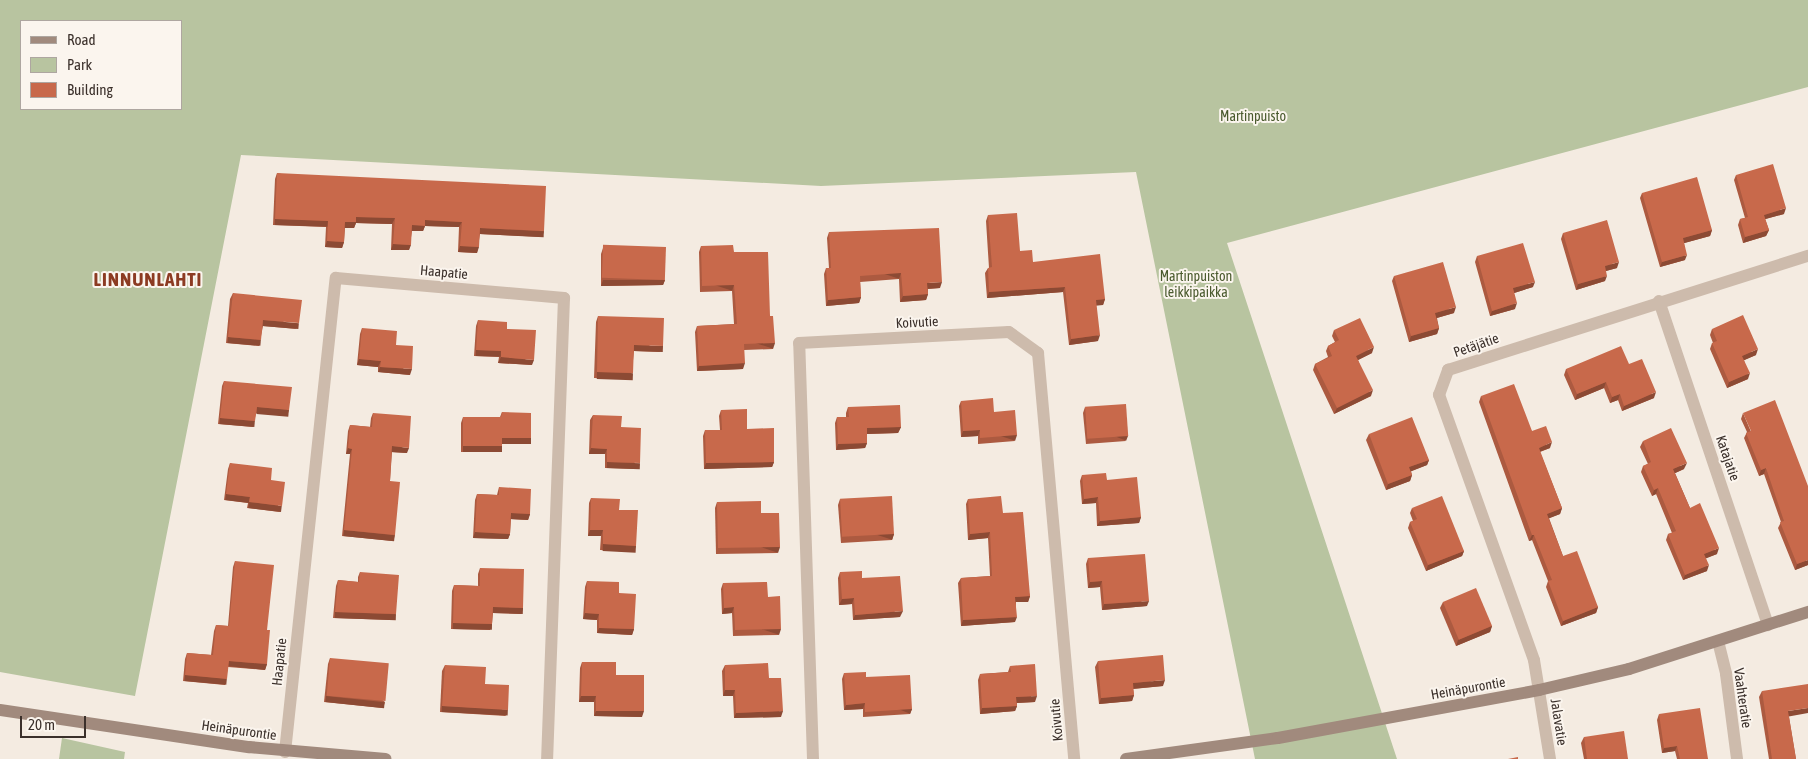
<!DOCTYPE html>
<html>
<head>
<meta charset="utf-8">
<style>
  body { margin:0 }
  #map { position:relative; width:1808px; height:759px; overflow:hidden; background:#f4ebe1; font-family:"Asap Condensed",sans-serif }
  div>[style] { position:absolute }
  .green>* { inset:0; background:#b8c4a0 }
  .street>* { height:12px; margin:-6px; padding:0 6px; transform-origin:6px; border-radius:6px; background:#cdbbac }
  .secondary>* { height:12px; margin:-6px; padding:0 6px; transform-origin:6px; border-radius:6px; background:#a18a7d }
  .wall>* { inset:0; background:#ac5a40 }
  .shaded-wall>* { inset:0; background:#8c4a34; transform-origin:0 0 }
  .building>* { inset:0; background:#c8694b; transform-origin:0 0 }
  span { translate:-50% -50%; white-space:nowrap; text-align:center; line-height:1.15; -webkit-text-stroke:4px #fbf5ee; paint-order:stroke }
  .park-label { font-size:14px; color:#4a5a2e }
  .street-label { font-size:14px; color:#3b302b }
  .district-label { font-size:19px; color:#8c3b22; font-weight:700; letter-spacing:1px }
  .legend { position:absolute; left:20px; top:20px; width:162px; height:90px; box-sizing:border-box; background:#fbf5ee; border:1px solid #aea6a0; margin:0; padding:6px 9px; list-style:none; font-size:15px; color:#3b302b }
  .legend li { display:flex; align-items:center; gap:10px; height:25px }
  .legend b { width:25px; border:1px solid #aea6a0 }
  .scale { position:absolute; left:20px; top:716px; width:66px; height:22px; box-sizing:border-box; border:2px solid #3b302b; border-top:0; padding-left:6px; font-size:15px; line-height:18px; white-space:nowrap; color:#3b302b; -webkit-text-stroke:4px #fbf5ee; paint-order:stroke }
</style>
</head>
<body>
<div id="map">
  <div class="green">
    <div style="clip-path:polygon(evenodd,0 0,1808px 0,1808px 87px,1227px 243px,1397px 759px,1255px 759px,1136px 172px,821px 186px,241px 155px,135px 696px,0 672px,0 0,21px 21px,181px 21px,181px 109px,21px 109px,21px 21px)"></div>
    <div style="clip-path:polygon(62px 738px,125px 752px,124px 759px,59px 759px)"></div>
  </div>
  <div class="street">
    <div style="left:1659px;top:301px;width:342px;rotate:71.4deg"></div>
    <div style="left:1718px;top:641px;width:34px;rotate:76deg"></div>
    <div style="left:1726px;top:674px;width:86px;rotate:82.6deg"></div>
    <div style="left:285px;top:752px;width:477px;rotate:-83.9deg"></div>
    <div style="left:336px;top:278px;width:229px;rotate:5deg"></div>
    <div style="left:564px;top:298px;width:461px;rotate:92.1deg"></div>
    <div style="left:813px;top:759px;width:416px;rotate:-91.9deg"></div>
    <div style="left:799px;top:343px;width:210px;rotate:-3deg"></div>
    <div style="left:1009px;top:332px;width:36px;rotate:36deg"></div>
    <div style="left:1038px;top:353px;width:408px;rotate:84.9deg"></div>
    <div style="left:1550px;top:759px;width:100px;rotate:-99.2deg"></div>
    <div style="left:1534px;top:660px;width:282px;rotate:-109.7deg"></div>
    <div style="left:1439px;top:395px;width:27px;rotate:-70deg"></div>
    <div style="left:1448px;top:370px;width:378px;rotate:-17.6deg"></div>
  </div>
  <div class="secondary">
    <div style="left:0;top:710px;width:252px;rotate:8.5deg"></div>
    <div style="left:249px;top:747px;width:137px;rotate:5deg"></div>
    <div style="left:1126px;top:759px;width:153px;rotate:-7.9deg"></div>
    <div style="left:1278px;top:738px;width:265px;rotate:-10.4deg"></div>
    <div style="left:1539px;top:690px;width:92px;rotate:-13.1deg"></div>
    <div style="left:1629px;top:669px;width:188px;rotate:-17.7deg"></div>
  </div>
  <div class="wall">
    <div style="clip-path:polygon(277px 173px,544px 231px,542px 237px,480px 234px,477px 253px,458px 252px,459px 227px,425px 226px,423px 231px,412px 231px,409px 250px,391px 250px,392px 224px,356px 223px,354px 228px,345px 228px,344px 242px,342px 248px,325px 247px,326px 227px,273px 225px,275px 179px)"></div>
    <div style="clip-path:polygon(1736px 175px,1784px 214px,1765px 219px,1769px 230px,1766px 236px,1743px 243px,1738px 225px,1740px 219px,1745px 218px,1734px 180px)"></div>
    <div style="clip-path:polygon(1642px 193px,1712px 230px,1710px 236px,1684px 243px,1685px 260px,1660px 267px,1640px 198px)"></div>
    <div style="clip-path:polygon(988px 215px,1020px 251px,1033px 262px,1105px 299px,1103px 305px,1096px 305px,1098px 341px,1069px 345px,1063px 292px,987px 298px,985px 273px,988px 268px,989px 268px,986px 221px)"></div>
    <div style="clip-path:polygon(829px 232px,940px 288px,928px 289px,928px 294px,926px 300px,900px 302px,899px 279px,860px 282px,861px 297px,859px 303px,826px 306px,824px 274px,826px 268px,829px 268px,827px 238px)"></div>
    <div style="clip-path:polygon(1563px 233px,1617px 268px,1606px 271px,1605px 281px,1576px 290px,1561px 239px)"></div>
    <div style="clip-path:polygon(701px 246px,734px 252px,770px 316px,773px 349px,744px 350px,743px 369px,697px 371px,695px 332px,697px 326px,734px 324px,732px 291px,700px 292px,699px 252px)"></div>
    <div style="clip-path:polygon(603px 248px,665px 280px,663px 285px,601px 286px,601px 254px)"></div>
    <div style="clip-path:polygon(1477px 256px,1533px 287px,1514px 293px,1515px 309px,1490px 316px,1475px 262px)"></div>
    <div style="clip-path:polygon(1394px 276px,1454px 313px,1437px 318px,1439px 328px,1437px 334px,1409px 342px,1392px 281px)"></div>
    <div style="clip-path:polygon(233px 293px,297px 329px,263px 326px,259px 346px,226px 343px,230px 299px)"></div>
    <div style="clip-path:polygon(598px 316px,661px 352px,634px 351px,631px 379px,594px 378px,596px 322px)"></div>
    <div style="clip-path:polygon(478px 320px,532px 365px,498px 363px,499px 357px,474px 356px,476px 326px)"></div>
    <div style="clip-path:polygon(362px 328px,410px 375px,378px 372px,378px 367px,357px 365px,360px 334px)"></div>
    <div style="clip-path:polygon(1712px 329px,1756px 355px,1744px 360px,1748px 379px,1727px 388px,1710px 349px,1712px 343px,1713px 343px,1710px 335px)"></div>
    <div style="clip-path:polygon(1334px 330px,1372px 353px,1358px 360px,1371px 396px,1334px 414px,1313px 370px,1315px 364px,1328px 357px,1326px 351px,1328px 346px,1335px 342px,1332px 336px)"></div>
    <div style="clip-path:polygon(1629px 364px,1654px 398px,1622px 411px,1618px 400px,1610px 403px,1604px 388px,1575px 400px,1564px 375px,1566px 369px)"></div>
    <div style="clip-path:polygon(224px 381px,289px 410px,287px 416px,256px 413px,253px 427px,218px 424px,222px 386px)"></div>
    <div style="clip-path:polygon(1481px 396px,1532px 431px,1550px 448px,1540px 452px,1562px 508px,1560px 514px,1549px 518px,1563px 556px,1598px 607px,1596px 613px,1561px 626px,1546px 587px,1548px 581px,1532px 540px,1529px 541px,1479px 402px)"></div>
    <div style="clip-path:polygon(961px 401px,994px 412px,1015px 441px,978px 444px,978px 436px,961px 437px,959px 406px)"></div>
    <div style="clip-path:polygon(848px 407px,901px 427px,898px 433px,867px 434px,867px 443px,865px 448px,836px 450px,835px 423px,837px 417px,846px 417px,846px 413px)"></div>
    <div style="clip-path:polygon(1085px 407px,1126px 441px,1086px 444px,1083px 413px)"></div>
    <div style="clip-path:polygon(721px 410px,747px 429px,774px 462px,772px 467px,704px 469px,703px 436px,705px 430px,720px 430px,719px 416px)"></div>
    <div style="clip-path:polygon(502px 412px,531px 438px,529px 444px,502px 444px,500px 452px,461px 452px,461px 423px,463px 417px,500px 417px)"></div>
    <div style="clip-path:polygon(373px 413px,407px 453px,392px 452px,390px 481px,395px 535px,393px 541px,342px 536px,350px 454px,346px 454px,348px 431px,350px 425px,370px 427px,371px 418px)"></div>
    <div style="clip-path:polygon(1743px 413px,1808px 565px,1795px 570px,1778px 528px,1781px 522px,1764px 474px,1759px 476px,1744px 438px,1747px 432px,1741px 419px)"></div>
    <div style="clip-path:polygon(593px 415px,621px 427px,637px 469px,605px 468px,605px 454px,589px 454px,590px 420px)"></div>
    <div style="clip-path:polygon(1369px 434px,1429px 460px,1427px 465px,1411px 471px,1412px 475px,1410px 481px,1386px 490px,1366px 440px)"></div>
    <div style="clip-path:polygon(1643px 441px,1684px 469px,1675px 473px,1690px 508px,1717px 554px,1706px 558px,1707px 571px,1683px 580px,1666px 540px,1668px 534px,1672px 533px,1656px 494px,1652px 496px,1641px 472px,1643px 466px,1648px 464px,1640px 447px)"></div>
    <div style="clip-path:polygon(230px 463px,271px 480px,280px 512px,247px 508px,248px 503px,224px 500px,228px 469px)"></div>
    <div style="clip-path:polygon(1082px 475px,1107px 480px,1141px 517px,1139px 523px,1097px 526px,1096px 503px,1082px 504px,1080px 481px)"></div>
    <div style="clip-path:polygon(499px 487px,530px 514px,528px 520px,511px 519px,510px 534px,508px 539px,473px 538px,475px 500px,477px 494px,497px 495px)"></div>
    <div style="clip-path:polygon(591px 498px,619px 510px,636px 546px,634px 552px,600px 550px,601px 536px,588px 536px,589px 503px)"></div>
    <div style="clip-path:polygon(840px 499px,894px 534px,892px 540px,841px 543px,838px 505px)"></div>
    <div style="clip-path:polygon(968px 499px,1003px 513px,1030px 596px,1028px 602px,1016px 602px,1015px 622px,961px 626px,958px 583px,961px 578px,990px 576px,988px 538px,968px 540px,966px 504px)"></div>
    <div style="clip-path:polygon(717px 502px,761px 513px,778px 553px,716px 554px,715px 508px)"></div>
    <div style="clip-path:polygon(1412px 508px,1464px 551px,1462px 556px,1426px 571px,1408px 528px,1410px 522px,1413px 521px,1410px 513px)"></div>
    <div style="clip-path:polygon(1088px 558px,1147px 606px,1102px 610px,1100px 587px,1088px 588px,1086px 564px)"></div>
    <div style="clip-path:polygon(235px 561px,267px 630px,267px 664px,265px 670px,228px 667px,225px 685px,183px 681px,185px 659px,187px 653px,211px 655px,214px 631px,216px 625px,228px 626px,233px 567px)"></div>
    <div style="clip-path:polygon(480px 568px,523px 608px,521px 614px,493px 613px,492px 624px,490px 630px,451px 629px,452px 591px,454px 585px,478px 586px,478px 574px)"></div>
    <div style="clip-path:polygon(360px 572px,396px 614px,393px 620px,333px 618px,336px 586px,338px 580px,358px 582px,358px 577px)"></div>
    <div style="clip-path:polygon(840px 572px,862px 578px,900px 617px,853px 620px,852px 604px,839px 605px,838px 578px)"></div>
    <div style="clip-path:polygon(587px 581px,619px 593px,634px 629px,632px 635px,597px 633px,597px 620px,583px 619px,585px 587px)"></div>
    <div style="clip-path:polygon(723px 583px,768px 597px,779px 635px,733px 636px,732px 613px,722px 614px,721px 589px)"></div>
    <div style="clip-path:polygon(1443px 602px,1492px 626px,1490px 632px,1456px 646px,1440px 608px)"></div>
    <div style="clip-path:polygon(330px 658px,385px 702px,383px 708px,324px 702px,328px 664px)"></div>
    <div style="clip-path:polygon(1098px 661px,1163px 686px,1133px 689px,1134px 695px,1132px 701px,1099px 704px,1095px 667px)"></div>
    <div style="clip-path:polygon(582px 662px,616px 675px,642px 717px,594px 716px,594px 702px,579px 702px,580px 668px)"></div>
    <div style="clip-path:polygon(445px 665px,485px 684px,506px 716px,440px 712px,442px 671px)"></div>
    <div style="clip-path:polygon(725px 665px,769px 678px,781px 717px,734px 718px,733px 696px,723px 696px,722px 671px)"></div>
    <div style="clip-path:polygon(1010px 666px,1035px 702px,1017px 703px,1017px 706px,1015px 711px,980px 714px,978px 680px,980px 674px,1008px 672px)"></div>
    <div style="clip-path:polygon(844px 673px,866px 677px,912px 709px,910px 714px,863px 717px,863px 709px,844px 710px,842px 679px)"></div>
    <div style="clip-path:polygon(1762px 691px,1789px 717px,1796px 759px,1769px 759px,1759px 697px)"></div>
    <div style="clip-path:polygon(1659px 714px,1708px 759px,1677px 759px,1675px 751px,1662px 753px,1657px 720px)"></div>
    <div style="clip-path:polygon(1584px 737px,1628px 759px,1584px 759px,1581px 743px)"></div>
  </div>
  <div class="shaded-wall">
    <div style="clip-path:polygon(1786px 208px,1784px 214px,1762px 220px,1764px 215px)"></div>
    <div style="clip-path:polygon(356px 217px,395px 218px,392px 224px,356px 223px,354px 228px,343px 228px,345px 222px)"></div>
    <div style="left:275px;top:219px;width:53px;height:6px;rotate:2deg"></div>
    <div style="clip-path:polygon(425px 220px,462px 222px,459px 227px,425px 226px,423px 231px,410px 231px,412px 225px)"></div>
    <div style="left:480px;top:228px;width:64px;height:6px;rotate:3deg"></div>
    <div style="clip-path:polygon(1712px 230px,1710px 236px,1681px 244px,1683px 238px)"></div>
    <div style="clip-path:polygon(1769px 230px,1766px 236px,1743px 243px,1745px 237px)"></div>
    <div style="clip-path:polygon(327px 241px,344px 242px,342px 248px,325px 247px)"></div>
    <div style="clip-path:polygon(393px 244px,411px 245px,409px 250px,391px 250px)"></div>
    <div style="clip-path:polygon(460px 246px,479px 247px,477px 253px,458px 252px)"></div>
    <div style="clip-path:polygon(1687px 255px,1685px 260px,1660px 267px,1662px 262px)"></div>
    <div style="clip-path:polygon(1619px 262px,1617px 268px,1602px 272px,1605px 266px)"></div>
    <div style="left:901px;top:273px;width:6px;height:41px;rotate:108deg"></div>
    <div style="clip-path:polygon(1607px 276px,1605px 281px,1576px 290px,1578px 284px)"></div>
    <div style="clip-path:polygon(603px 280px,665px 280px,663px 285px,601px 286px)"></div>
    <div style="clip-path:polygon(942px 282px,940px 288px,925px 289px,927px 283px)"></div>
    <div style="clip-path:polygon(1535px 282px,1533px 287px,1511px 294px,1513px 288px)"></div>
    <div style="left:734px;top:285px;width:6px;height:32px;rotate:108deg"></div>
    <div style="clip-path:polygon(1065px 287px,1063px 292px,987px 298px,989px 292px)"></div>
    <div style="clip-path:polygon(928px 294px,926px 300px,900px 302px,903px 296px)"></div>
    <div style="clip-path:polygon(861px 297px,859px 303px,826px 306px,828px 300px)"></div>
    <div style="clip-path:polygon(1105px 299px,1103px 305px,1093px 306px,1096px 300px)"></div>
    <div style="clip-path:polygon(1517px 303px,1515px 309px,1490px 316px,1492px 311px)"></div>
    <div style="clip-path:polygon(1456px 307px,1454px 313px,1433px 319px,1435px 313px)"></div>
    <div style="left:263px;top:320px;width:36px;height:6px;rotate:5deg"></div>
    <div style="clip-path:polygon(1439px 328px,1437px 334px,1409px 342px,1411px 336px)"></div>
    <div style="clip-path:polygon(1100px 335px,1098px 341px,1069px 345px,1071px 339px)"></div>
    <div style="left:228px;top:337px;width:33px;height:6px;rotate:5deg"></div>
    <div style="left:775px;top:343px;width:6px;height:31px;rotate:108deg"></div>
    <div style="left:634px;top:345px;width:29px;height:6px;rotate:2deg"></div>
    <div style="clip-path:polygon(1374px 347px,1372px 353px,1354px 362px,1356px 356px)"></div>
    <div style="clip-path:polygon(1758px 349px,1756px 355px,1740px 362px,1742px 356px)"></div>
    <div style="left:476px;top:350px;width:25px;height:6px;rotate:2deg"></div>
    <div style="clip-path:polygon(501px 357px,534px 360px,532px 365px,498px 363px)"></div>
    <div style="clip-path:polygon(359px 359px,381px 361px,378px 367px,357px 365px)"></div>
    <div style="clip-path:polygon(745px 363px,743px 369px,697px 371px,699px 366px)"></div>
    <div style="clip-path:polygon(380px 367px,412px 369px,410px 375px,378px 372px)"></div>
    <div style="left:597px;top:372px;width:36px;height:7px;rotate:2deg"></div>
    <div style="clip-path:polygon(1750px 373px,1748px 379px,1727px 388px,1729px 382px)"></div>
    <div style="clip-path:polygon(1606px 382px,1604px 388px,1575px 400px,1577px 394px)"></div>
    <div style="clip-path:polygon(1373px 390px,1371px 396px,1334px 414px,1337px 408px)"></div>
    <div style="clip-path:polygon(1656px 392px,1654px 398px,1622px 411px,1624px 406px)"></div>
    <div style="clip-path:polygon(1620px 394px,1618px 400px,1610px 403px,1612px 397px)"></div>
    <div style="left:257px;top:407px;width:32px;height:7px;rotate:5deg"></div>
    <div style="left:220px;top:418px;width:35px;height:6px;rotate:5deg"></div>
    <div style="clip-path:polygon(901px 427px,898px 433px,865px 434px,867px 428px)"></div>
    <div style="clip-path:polygon(980px 430px,978px 436px,961px 437px,963px 431px)"></div>
    <div style="left:1017px;top:435px;width:6px;height:37px;rotate:108deg"></div>
    <div style="left:1128px;top:436px;width:5px;height:40px;rotate:112deg"></div>
    <div style="left:502px;top:438px;width:29px;height:6px"></div>
    <div style="clip-path:polygon(1552px 442px,1550px 448px,1536px 453px,1539px 448px)"></div>
    <div style="clip-path:polygon(867px 443px,865px 448px,836px 450px,838px 444px)"></div>
    <div style="clip-path:polygon(392px 446px,409px 448px,407px 453px,390px 452px)"></div>
    <div style="left:463px;top:446px;width:39px;height:6px"></div>
    <div style="clip-path:polygon(348px 448px,352px 449px,350px 454px,346px 454px)"></div>
    <div style="clip-path:polygon(591px 448px,607px 449px,605px 454px,589px 454px)"></div>
    <div style="clip-path:polygon(1429px 460px,1427px 465px,1407px 473px,1409px 467px)"></div>
    <div style="left:607px;top:462px;width:33px;height:6px;rotate:2deg"></div>
    <div style="clip-path:polygon(774px 462px,772px 467px,704px 469px,706px 463px)"></div>
    <div style="clip-path:polygon(1687px 463px,1684px 469px,1671px 475px,1673px 469px)"></div>
    <div style="clip-path:polygon(1766px 468px,1764px 474px,1759px 476px,1761px 470px)"></div>
    <div style="clip-path:polygon(1412px 475px,1410px 481px,1386px 490px,1388px 484px)"></div>
    <div style="clip-path:polygon(1658px 488px,1656px 494px,1652px 496px,1654px 490px)"></div>
    <div style="left:226px;top:494px;width:24px;height:6px;rotate:7deg"></div>
    <div style="clip-path:polygon(1098px 497px,1096px 503px,1082px 504px,1084px 499px)"></div>
    <div style="left:249px;top:502px;width:33px;height:6px;rotate:7deg"></div>
    <div style="clip-path:polygon(1562px 508px,1560px 514px,1545px 520px,1547px 514px)"></div>
    <div style="clip-path:polygon(511px 513px,530px 514px,528px 520px,509px 519px)"></div>
    <div style="clip-path:polygon(1141px 517px,1139px 523px,1097px 526px,1100px 521px)"></div>
    <div style="left:344px;top:530px;width:51px;height:6px;rotate:6deg"></div>
    <div style="clip-path:polygon(590px 530px,603px 530px,601px 536px,588px 536px)"></div>
    <div style="clip-path:polygon(475px 532px,510px 534px,508px 539px,473px 538px)"></div>
    <div style="clip-path:polygon(990px 532px,988px 538px,968px 540px,970px 534px)"></div>
    <div style="left:894px;top:534px;width:6px;height:51px;rotate:108deg"></div>
    <div style="clip-path:polygon(1532px 535px,1534px 535px,1532px 540px,1529px 541px)"></div>
    <div style="left:603px;top:544px;width:33px;height:7px;rotate:3deg"></div>
    <div style="left:780px;top:547px;width:6px;height:62px;rotate:108deg"></div>
    <div style="clip-path:polygon(1719px 548px,1717px 554px,1702px 560px,1704px 554px)"></div>
    <div style="clip-path:polygon(1464px 551px,1462px 556px,1426px 571px,1428px 565px)"></div>
    <div style="clip-path:polygon(1808px 560px,1808px 565px,1795px 570px,1797px 564px)"></div>
    <div style="clip-path:polygon(1709px 565px,1707px 571px,1683px 580px,1685px 575px)"></div>
    <div style="clip-path:polygon(1102px 581px,1100px 587px,1088px 588px,1090px 582px)"></div>
    <div style="clip-path:polygon(1030px 596px,1028px 602px,1013px 602px,1015px 597px)"></div>
    <div style="clip-path:polygon(854px 598px,852px 604px,839px 605px,842px 599px)"></div>
    <div style="clip-path:polygon(1149px 601px,1147px 606px,1102px 610px,1104px 604px)"></div>
    <div style="left:493px;top:607px;width:30px;height:6px;rotate:2deg"></div>
    <div style="clip-path:polygon(734px 607px,732px 613px,722px 614px,724px 608px)"></div>
    <div style="clip-path:polygon(1598px 607px,1596px 613px,1561px 626px,1563px 621px)"></div>
    <div style="clip-path:polygon(903px 611px,900px 617px,853px 620px,855px 615px)"></div>
    <div style="left:335px;top:612px;width:61px;height:6px;rotate:2deg"></div>
    <div style="clip-path:polygon(585px 613px,599px 614px,597px 620px,583px 619px)"></div>
    <div style="clip-path:polygon(1017px 617px,1015px 622px,961px 626px,963px 620px)"></div>
    <div style="left:453px;top:623px;width:39px;height:6px;rotate:1deg"></div>
    <div style="clip-path:polygon(1492px 626px,1490px 632px,1456px 646px,1458px 640px)"></div>
    <div style="clip-path:polygon(599px 628px,634px 629px,632px 635px,597px 633px)"></div>
    <div style="left:781px;top:629px;width:6px;height:46px;rotate:108deg"></div>
    <div style="clip-path:polygon(229px 661px,267px 664px,265px 670px,227px 666px)"></div>
    <div style="left:185px;top:675px;width:42px;height:6px;rotate:5deg"></div>
    <div style="clip-path:polygon(1165px 680px,1163px 686px,1131px 689px,1133px 683px)"></div>
    <div style="clip-path:polygon(725px 690px,735px 690px,733px 696px,723px 696px)"></div>
    <div style="clip-path:polygon(1134px 695px,1132px 701px,1099px 704px,1101px 698px)"></div>
    <div style="left:326px;top:696px;width:59px;height:6px;rotate:6deg"></div>
    <div style="clip-path:polygon(581px 696px,596px 696px,594px 702px,579px 702px)"></div>
    <div style="clip-path:polygon(1037px 696px,1035px 702px,1014px 703px,1016px 697px)"></div>
    <div style="clip-path:polygon(865px 703px,863px 709px,844px 710px,846px 705px)"></div>
    <div style="left:442px;top:706px;width:66px;height:6px;rotate:3deg"></div>
    <div style="clip-path:polygon(1017px 706px,1015px 711px,980px 714px,982px 708px)"></div>
    <div style="clip-path:polygon(1808px 708px,1808px 713px,1786px 717px,1788px 711px)"></div>
    <div style="left:912px;top:709px;width:5px;height:47px;rotate:112deg"></div>
    <div style="clip-path:polygon(596px 711px,644px 711px,642px 717px,594px 716px)"></div>
    <div style="clip-path:polygon(783px 711px,781px 717px,734px 718px,736px 713px)"></div>
    <div style="clip-path:polygon(1677px 746px,1675px 751px,1662px 753px,1664px 748px)"></div>
  </div>
  <div class="building">
    <div style="clip-path:polygon(1773px 164px,1786px 208px,1764px 215px,1769px 230px,1745px 237px,1740px 219px,1748px 217px,1736px 175px)"></div>
    <div style="clip-path:polygon(277px 173px,546px 186px,544px 231px,480px 228px,479px 247px,460px 246px,462px 222px,425px 220px,425px 226px,412px 225px,411px 245px,393px 244px,395px 218px,356px 217px,356px 222px,345px 222px,344px 242px,327px 241px,328px 221px,275px 219px)"></div>
    <div style="clip-path:polygon(1697px 177px,1712px 230px,1683px 238px,1687px 255px,1662px 262px,1642px 193px)"></div>
    <div style="clip-path:polygon(1017px 213px,1020px 251px,1032px 250px,1033px 262px,1100px 254px,1105px 299px,1096px 300px,1100px 335px,1071px 339px,1065px 287px,989px 292px,988px 268px,992px 267px,988px 215px)"></div>
    <div style="clip-path:polygon(1607px 220px,1619px 262px,1605px 266px,1607px 276px,1578px 284px,1563px 233px)"></div>
    <div style="clip-path:polygon(939px 228px,942px 282px,927px 283px,928px 294px,903px 296px,901px 273px,860px 276px,861px 297px,828px 300px,826px 268px,831px 268px,829px 232px)"></div>
    <div style="clip-path:polygon(1523px 243px,1535px 282px,1513px 288px,1517px 303px,1492px 311px,1477px 256px)"></div>
    <div style="clip-path:polygon(733px 245px,734px 252px,768px 252px,770px 316px,773px 316px,775px 343px,744px 344px,745px 363px,699px 366px,697px 326px,737px 324px,734px 285px,702px 286px,701px 246px)"></div>
    <div style="left:666px;top:247px;width:33px;height:63px;rotate:92deg"></div>
    <div style="clip-path:polygon(1443px 262px,1456px 307px,1435px 313px,1439px 328px,1411px 336px,1394px 276px)"></div>
    <div style="clip-path:polygon(233px 293px,302px 300px,299px 323px,263px 320px,261px 340px,228px 337px)"></div>
    <div style="clip-path:polygon(1743px 315px,1758px 349px,1742px 356px,1750px 373px,1729px 382px,1712px 343px,1717px 341px,1712px 329px)"></div>
    <div style="clip-path:polygon(598px 316px,664px 318px,663px 346px,634px 345px,633px 373px,597px 372px)"></div>
    <div style="clip-path:polygon(1360px 318px,1374px 347px,1356px 356px,1373px 390px,1337px 408px,1315px 364px,1332px 356px,1328px 346px,1339px 340px,1334px 330px)"></div>
    <div style="clip-path:polygon(478px 320px,507px 322px,507px 329px,536px 330px,534px 360px,501px 357px,501px 351px,476px 350px)"></div>
    <div style="clip-path:polygon(362px 328px,397px 331px,396px 345px,413px 346px,412px 369px,380px 367px,381px 361px,359px 359px)"></div>
    <div style="clip-path:polygon(1621px 346px,1629px 364px,1642px 359px,1656px 392px,1624px 406px,1620px 394px,1612px 397px,1606px 382px,1577px 394px,1566px 369px)"></div>
    <div style="clip-path:polygon(224px 381px,292px 387px,289px 410px,257px 407px,255px 421px,220px 418px)"></div>
    <div style="clip-path:polygon(1514px 384px,1532px 431px,1546px 426px,1552px 442px,1539px 448px,1562px 508px,1547px 514px,1563px 556px,1577px 551px,1598px 607px,1563px 621px,1548px 581px,1552px 580px,1534px 535px,1532px 535px,1481px 396px)"></div>
    <div style="clip-path:polygon(993px 398px,994px 412px,1015px 410px,1017px 435px,980px 438px,980px 430px,963px 431px,961px 401px)"></div>
    <div style="clip-path:polygon(1775px 400px,1808px 486px,1808px 560px,1797px 564px,1780px 522px,1784px 521px,1766px 468px,1761px 470px,1746px 433px,1751px 431px,1743px 413px)"></div>
    <div style="left:1126px;top:404px;width:32px;height:41px;rotate:86deg"></div>
    <div style="clip-path:polygon(900px 405px,901px 427px,867px 428px,867px 443px,838px 444px,837px 417px,849px 417px,848px 407px)"></div>
    <div style="clip-path:polygon(747px 409px,747px 429px,774px 428px,774px 462px,706px 463px,705px 430px,722px 430px,721px 410px)"></div>
    <div style="clip-path:polygon(502px 412px,531px 413px,531px 438px,502px 438px,502px 446px,463px 446px,463px 417px,501px 417px)"></div>
    <div style="clip-path:polygon(373px 413px,411px 416px,409px 448px,392px 446px,390px 481px,400px 482px,395px 535px,344px 530px,352px 449px,348px 448px,350px 425px,372px 427px)"></div>
    <div style="clip-path:polygon(593px 415px,622px 416px,621px 427px,641px 428px,640px 463px,607px 462px,607px 449px,591px 448px)"></div>
    <div style="clip-path:polygon(1412px 417px,1429px 460px,1409px 467px,1412px 475px,1388px 484px,1369px 434px)"></div>
    <div style="clip-path:polygon(1671px 428px,1687px 463px,1673px 469px,1690px 508px,1700px 503px,1719px 548px,1704px 554px,1709px 565px,1685px 575px,1668px 534px,1676px 531px,1658px 488px,1654px 490px,1643px 466px,1651px 462px,1643px 441px)"></div>
    <div style="clip-path:polygon(230px 463px,272px 468px,271px 480px,285px 482px,282px 506px,249px 502px,250px 497px,226px 494px)"></div>
    <div style="clip-path:polygon(1106px 473px,1107px 480px,1137px 477px,1141px 517px,1100px 521px,1098px 497px,1084px 499px,1082px 475px)"></div>
    <div style="clip-path:polygon(499px 487px,531px 489px,530px 514px,511px 513px,510px 534px,475px 532px,477px 494px,499px 495px)"></div>
    <div style="left:892px;top:496px;width:38px;height:52px;rotate:87deg"></div>
    <div style="clip-path:polygon(1001px 496px,1003px 513px,1023px 512px,1030px 596px,1015px 597px,1017px 617px,963px 620px,961px 578px,992px 576px,990px 532px,970px 534px,968px 499px)"></div>
    <div style="clip-path:polygon(1442px 496px,1464px 551px,1428px 565px,1410px 522px,1417px 519px,1412px 508px)"></div>
    <div style="clip-path:polygon(591px 498px,620px 499px,619px 510px,638px 510px,636px 546px,603px 544px,603px 530px,590px 530px)"></div>
    <div style="clip-path:polygon(761px 501px,761px 513px,779px 513px,780px 547px,718px 548px,717px 502px)"></div>
    <div style="clip-path:polygon(1145px 554px,1149px 601px,1104px 604px,1102px 581px,1090px 582px,1088px 558px)"></div>
    <div style="clip-path:polygon(235px 561px,274px 565px,267px 630px,270px 630px,267px 664px,229px 661px,227px 679px,185px 675px,187px 653px,213px 655px,216px 625px,229px 626px)"></div>
    <div style="clip-path:polygon(480px 568px,524px 569px,523px 608px,493px 607px,492px 624px,453px 623px,454px 585px,480px 586px)"></div>
    <div style="clip-path:polygon(862px 571px,862px 578px,900px 576px,903px 611px,855px 615px,854px 598px,842px 599px,840px 572px)"></div>
    <div style="clip-path:polygon(360px 572px,399px 575px,396px 614px,335px 612px,338px 580px,359px 582px)"></div>
    <div style="clip-path:polygon(587px 581px,619px 582px,619px 593px,636px 594px,634px 629px,599px 628px,599px 614px,585px 613px)"></div>
    <div style="clip-path:polygon(767px 582px,768px 597px,780px 596px,781px 629px,735px 630px,734px 607px,724px 608px,723px 583px)"></div>
    <div style="left:1476px;top:588px;width:41px;height:36px;rotate:67deg"></div>
    <div style="clip-path:polygon(1163px 655px,1165px 680px,1133px 683px,1134px 695px,1101px 698px,1098px 661px)"></div>
    <div style="left:330px;top:658px;width:59px;height:38px;rotate:5deg"></div>
    <div style="clip-path:polygon(582px 662px,616px 662px,616px 675px,644px 675px,644px 711px,596px 711px,596px 696px,581px 696px)"></div>
    <div style="clip-path:polygon(768px 663px,769px 678px,781px 678px,783px 711px,736px 713px,735px 690px,725px 690px,725px 665px)"></div>
    <div style="clip-path:polygon(1035px 664px,1037px 696px,1016px 697px,1017px 706px,982px 708px,980px 674px,1011px 672px,1010px 666px)"></div>
    <div style="clip-path:polygon(445px 665px,486px 667px,485px 684px,509px 685px,508px 710px,442px 706px)"></div>
    <div style="clip-path:polygon(866px 672px,866px 677px,910px 675px,912px 709px,865px 712px,865px 703px,846px 705px,844px 673px)"></div>
    <div style="clip-path:polygon(1808px 684px,1808px 708px,1788px 711px,1796px 759px,1772px 759px,1762px 691px)"></div>
    <div style="clip-path:polygon(1700px 708px,1708px 759px,1680px 759px,1677px 746px,1664px 748px,1659px 714px)"></div>
    <div style="clip-path:polygon(1624px 731px,1628px 759px,1587px 759px,1584px 737px)"></div>
    <div style="clip-path:polygon(1518px 757px,1518px 759px,1508px 759px)"></div>
  </div>
  <div class="park-label">
    <span style="left:1253px;top:116px">Martinpuisto</span>
    <span style="left:1196px;top:284px">Martinpuiston<br>leikkipaikka</span>
  </div>
  <div class="street-label">
    <span style="left:444px;top:272px;rotate:5deg">Haapatie</span>
    <span style="left:917px;top:322px;rotate:-3deg">Koivutie</span>
    <span style="left:1476px;top:345px;rotate:-19deg">Petäjätie</span>
    <span style="left:1728px;top:458px;rotate:71deg">Katajatie</span>
    <span style="left:279px;top:662px;rotate:-84deg">Haapatie</span>
    <span style="left:1468px;top:688px;rotate:-10deg">Heinäpurontie</span>
    <span style="left:1743px;top:698px;rotate:82deg">Vaahteratie</span>
    <span style="left:1056px;top:720px;rotate:-95deg">Koivutie</span>
    <span style="left:1559px;top:722px;rotate:81deg">Jalavatie</span>
    <span style="left:239px;top:730px;rotate:8deg">Heinäpurontie</span>
  </div>
  <div class="district-label">
    <span style="left:148px;top:280px">LINNUNLAHTI</span>
  </div>
  <ul class="legend">
  <li><b style="height:6px;background:#a18a7d"></b>Road</li>
  <li><b style="height:14px;background:#b8c4a0"></b>Park</li>
  <li><b style="height:14px;background:#c8694b"></b>Building</li>
  </ul>
  <div class="scale">20 m</div>
</div>
</body>
</html>
